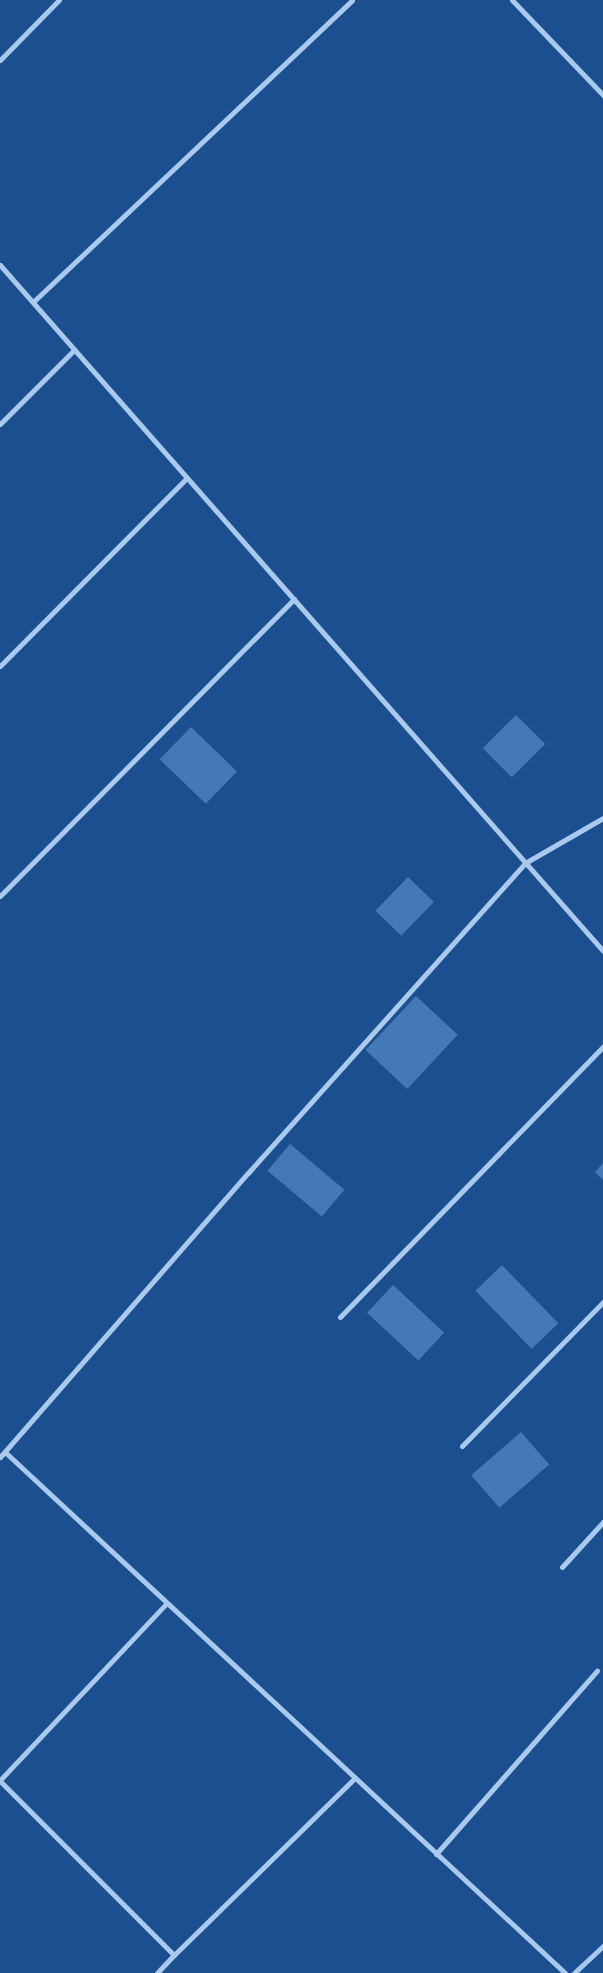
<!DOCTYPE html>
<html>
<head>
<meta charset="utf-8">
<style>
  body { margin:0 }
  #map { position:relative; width:603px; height:1973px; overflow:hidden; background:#1b4f8f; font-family:Overpass,sans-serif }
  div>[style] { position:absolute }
  .building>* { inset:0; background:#4478b7; transform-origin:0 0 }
  .street>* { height:5px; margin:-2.5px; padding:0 2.5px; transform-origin:2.5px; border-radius:2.5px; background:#a9c9ee }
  span { translate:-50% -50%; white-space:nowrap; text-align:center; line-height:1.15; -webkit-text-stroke:4px #1b4f8f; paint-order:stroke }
</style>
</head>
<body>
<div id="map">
  <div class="building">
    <div style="left:516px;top:715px;width:41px;height:47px;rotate:45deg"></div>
    <div style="left:191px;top:727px;width:64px;height:45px;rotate:44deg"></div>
    <div style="left:408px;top:877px;width:36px;height:47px;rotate:44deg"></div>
    <div style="left:416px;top:996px;width:57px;height:74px;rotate:43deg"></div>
    <div style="left:290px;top:1144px;width:71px;height:35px;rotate:40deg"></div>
    <div style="clip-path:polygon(603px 1163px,603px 1180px,595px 1172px)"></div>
    <div style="left:502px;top:1265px;width:81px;height:37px;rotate:46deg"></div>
    <div style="left:393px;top:1285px;width:70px;height:38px;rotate:43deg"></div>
    <div style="left:521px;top:1432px;width:43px;height:66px;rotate:49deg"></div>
  </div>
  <div class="street">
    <div style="left:512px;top:0;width:132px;rotate:46.2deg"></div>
    <div style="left:0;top:60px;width:84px;rotate:-45.5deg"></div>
    <div style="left:0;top:265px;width:913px;rotate:48.68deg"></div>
    <div style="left:33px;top:302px;width:439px;rotate:-43.4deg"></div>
    <div style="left:0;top:424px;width:105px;rotate:-45deg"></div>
    <div style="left:0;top:666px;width:265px;rotate:-45.2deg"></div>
    <div style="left:0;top:896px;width:418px;rotate:-45.3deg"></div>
    <div style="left:340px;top:1317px;width:377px;rotate:-45.8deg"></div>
    <div style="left:462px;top:1446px;width:202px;rotate:-45.6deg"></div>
    <div style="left:5px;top:1452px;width:765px;rotate:42.93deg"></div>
    <div style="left:0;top:1457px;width:377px;rotate:-48.9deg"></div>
    <div style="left:248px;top:1173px;width:416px;rotate:-48.2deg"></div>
    <div style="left:525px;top:863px;width:90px;rotate:-30deg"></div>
    <div style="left:562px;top:1567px;width:61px;rotate:-47.7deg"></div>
    <div style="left:0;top:1780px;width:243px;rotate:-46.7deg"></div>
    <div style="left:0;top:1781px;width:246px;rotate:45deg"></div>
    <div style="left:174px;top:1955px;width:253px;rotate:-44.4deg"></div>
    <div style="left:436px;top:1854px;width:244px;rotate:-48.7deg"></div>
    <div style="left:157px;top:1973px;width:25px;rotate:-47deg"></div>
    <div style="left:574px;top:1973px;width:40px;rotate:-43deg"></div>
  </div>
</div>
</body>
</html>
